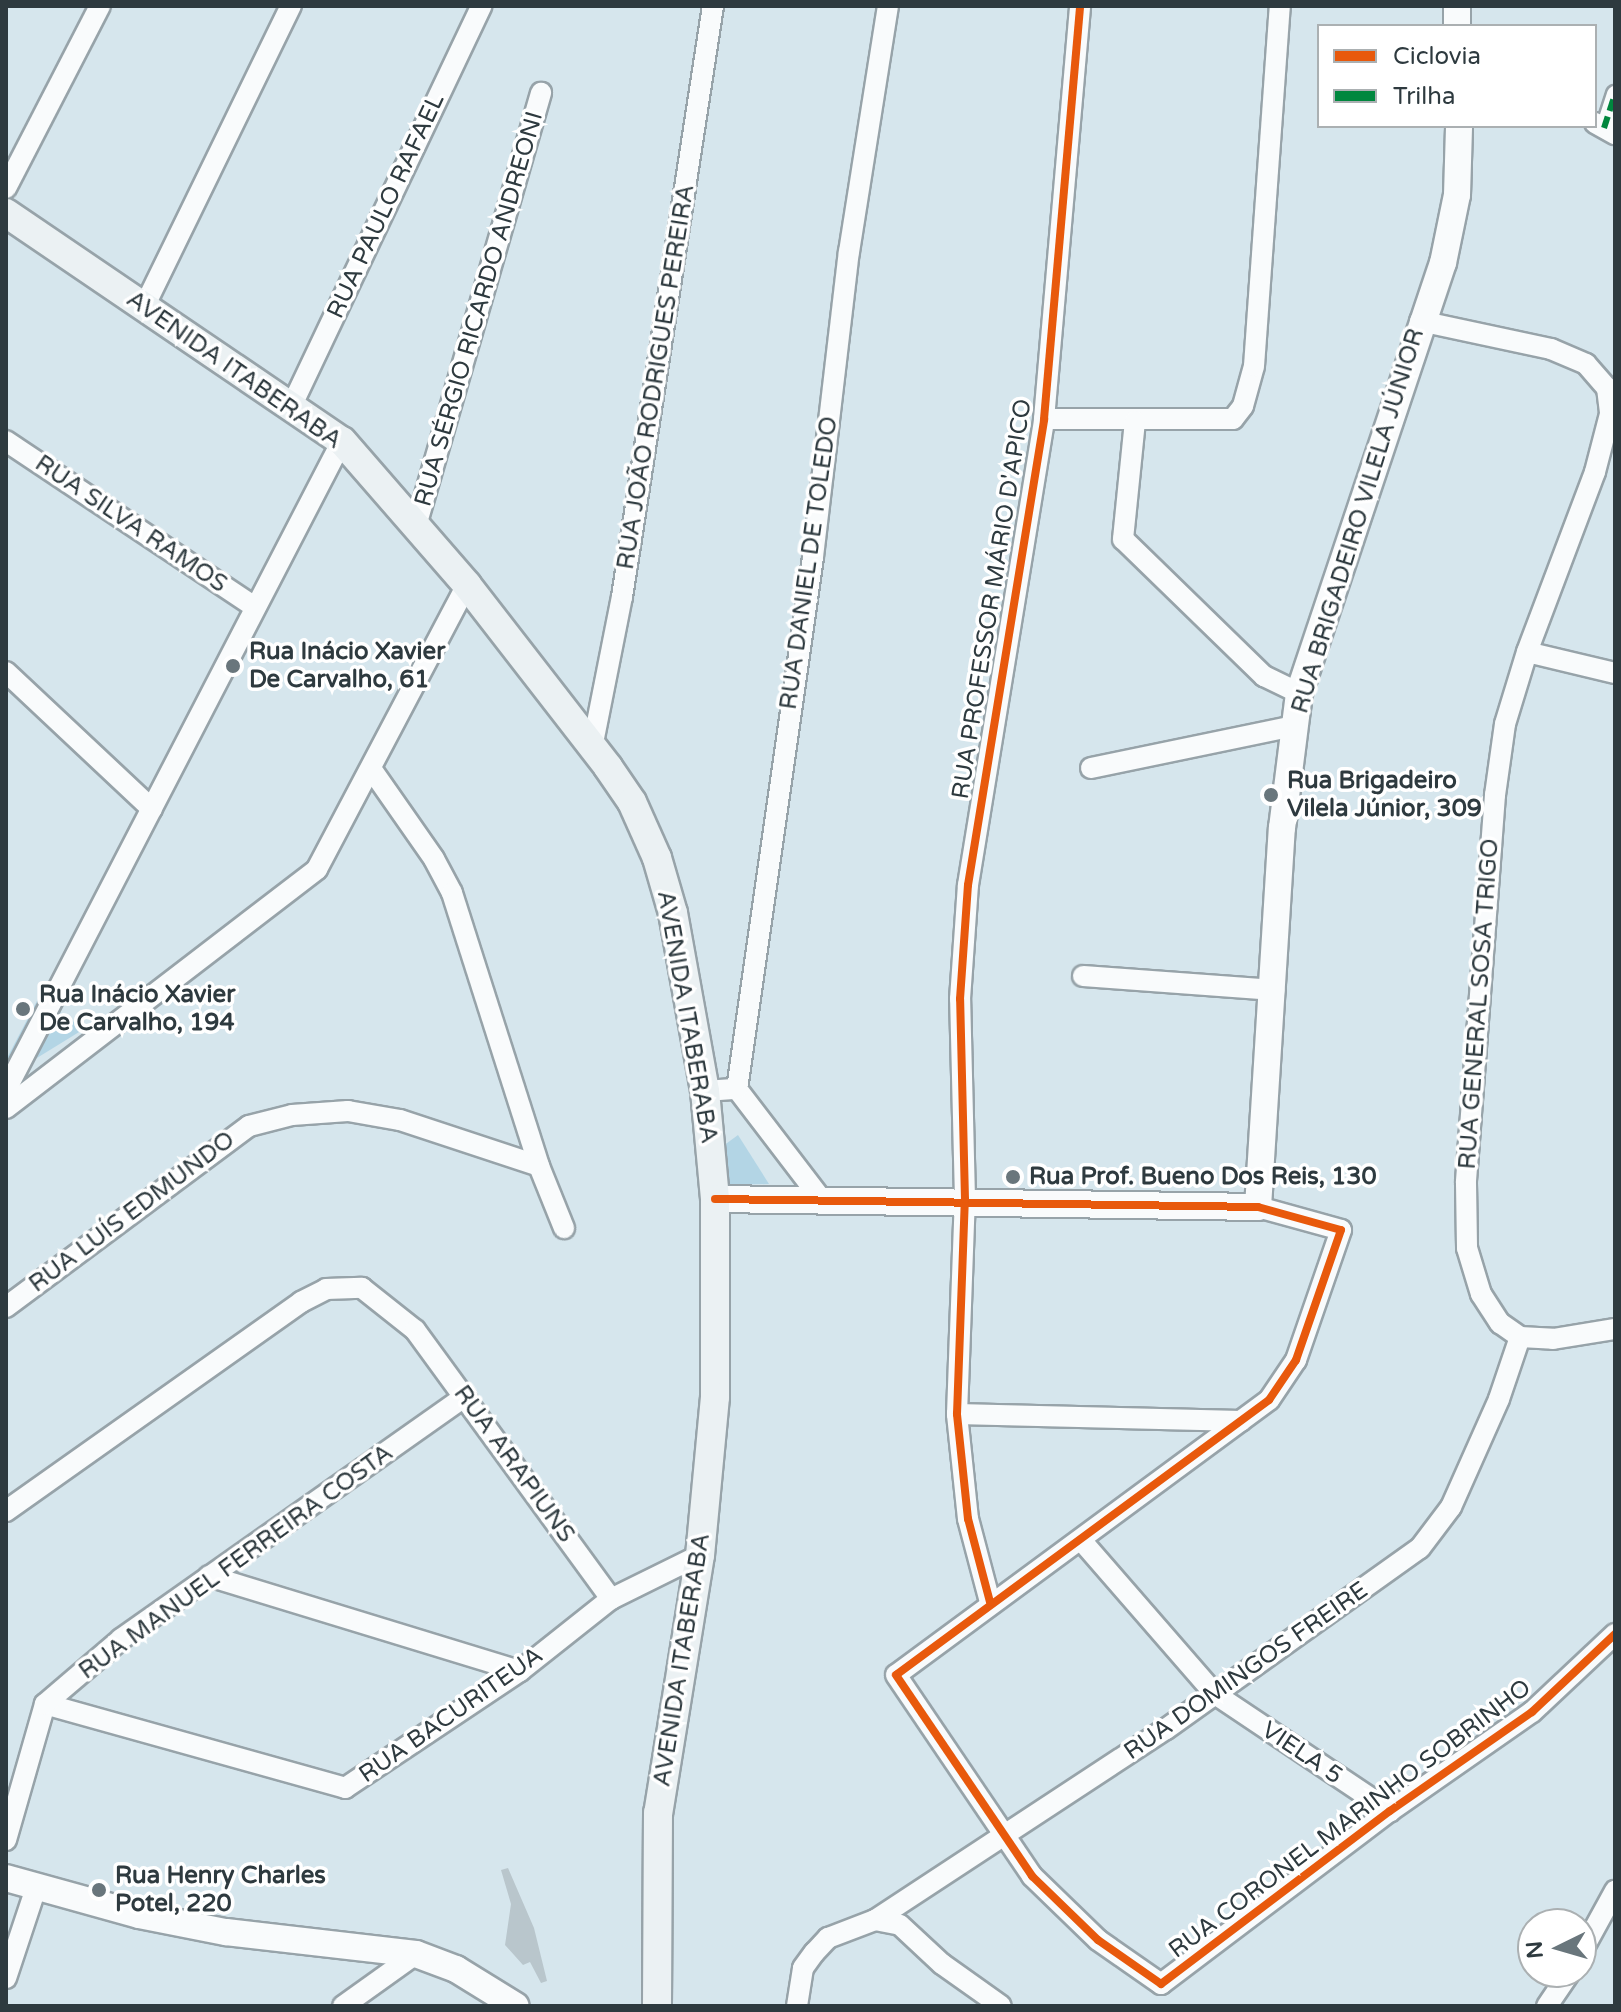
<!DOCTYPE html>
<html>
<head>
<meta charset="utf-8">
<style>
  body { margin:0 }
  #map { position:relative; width:1621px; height:2012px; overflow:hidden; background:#d6e6ed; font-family:"Varela Round",sans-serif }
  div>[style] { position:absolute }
  .green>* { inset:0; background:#b3d5e5 }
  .building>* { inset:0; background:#b9c6cc }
  .roads { filter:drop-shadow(2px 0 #97a3a9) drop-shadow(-2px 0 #97a3a9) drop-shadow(0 2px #97a3a9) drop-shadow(0 -2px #97a3a9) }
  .pedestrian>* { height:16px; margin:-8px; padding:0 8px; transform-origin:8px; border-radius:8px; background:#f9fbfc }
  .minor>* { height:20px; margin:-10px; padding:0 10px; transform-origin:10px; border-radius:10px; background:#f9fbfc }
  .tertiary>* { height:26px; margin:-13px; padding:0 13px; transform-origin:13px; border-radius:13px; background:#f9fbfc }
  .secondary>* { height:28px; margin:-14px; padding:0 14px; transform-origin:14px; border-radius:14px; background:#ebf1f3 }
  .quiet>* { height:6px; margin-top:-3px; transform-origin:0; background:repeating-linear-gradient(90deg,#00873e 0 12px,transparent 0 18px) }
  .cycleway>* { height:8px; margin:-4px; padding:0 4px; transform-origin:4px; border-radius:4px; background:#e8590c }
  .dots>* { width:22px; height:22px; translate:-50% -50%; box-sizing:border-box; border:4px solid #fff; border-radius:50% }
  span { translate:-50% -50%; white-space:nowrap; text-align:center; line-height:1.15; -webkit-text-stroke:7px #fff; paint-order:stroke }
  .street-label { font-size:24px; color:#2e3a3f }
  .poi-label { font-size:24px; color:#2e3a3f; font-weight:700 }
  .left { translate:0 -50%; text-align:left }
  .frame { position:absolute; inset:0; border:8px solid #2e3a3f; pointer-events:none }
  .legend { position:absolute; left:1317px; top:24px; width:280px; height:104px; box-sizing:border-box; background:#fff; border:2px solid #abb0b2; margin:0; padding:10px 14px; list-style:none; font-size:24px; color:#2e3a3f }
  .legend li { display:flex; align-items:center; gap:16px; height:40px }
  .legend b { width:40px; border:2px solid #abb0b2 }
  .north { position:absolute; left:1517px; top:1908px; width:80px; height:80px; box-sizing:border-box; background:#fff; border:2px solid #abb0b2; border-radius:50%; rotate:265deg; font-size:22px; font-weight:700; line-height:32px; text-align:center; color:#2e3a3f }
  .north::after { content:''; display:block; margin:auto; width:28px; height:36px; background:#69767c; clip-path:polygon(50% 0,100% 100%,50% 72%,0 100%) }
</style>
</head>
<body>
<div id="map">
  <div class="green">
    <div style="clip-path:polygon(39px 997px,84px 1029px,6px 1077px,6px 1060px)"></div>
    <div style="clip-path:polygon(738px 1135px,769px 1184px,721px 1185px,719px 1149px)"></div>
  </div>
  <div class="building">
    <div style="clip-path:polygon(508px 1868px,534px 1928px,547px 1981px,541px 1983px,530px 1962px,523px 1965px,505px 1945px,511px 1904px,501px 1870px)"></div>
  </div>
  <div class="roads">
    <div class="pedestrian">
      <div style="left:1604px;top:128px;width:36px;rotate:-72deg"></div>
    </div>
    <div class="minor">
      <div style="left:1595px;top:123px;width:23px;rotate:29deg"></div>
      <div style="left:6px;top:188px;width:205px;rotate:-62.7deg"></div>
      <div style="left:144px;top:307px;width:335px;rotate:-64deg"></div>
      <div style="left:1420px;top:321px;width:134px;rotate:12.1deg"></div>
      <div style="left:1551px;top:349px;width:38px;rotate:23deg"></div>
      <div style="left:1586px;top:364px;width:32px;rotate:49deg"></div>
      <div style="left:1607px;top:388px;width:26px;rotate:83deg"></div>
      <div style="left:1610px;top:414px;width:60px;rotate:104.5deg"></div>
      <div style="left:1595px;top:472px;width:192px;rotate:110.7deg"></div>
      <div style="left:291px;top:407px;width:444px;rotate:-64.6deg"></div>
      <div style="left:1044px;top:419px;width:189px"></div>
      <div style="left:1233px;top:419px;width:16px;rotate:-52deg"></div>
      <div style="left:1243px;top:406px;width:41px;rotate:-74.6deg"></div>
      <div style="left:1254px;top:366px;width:361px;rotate:-85.9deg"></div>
      <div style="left:1135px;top:421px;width:119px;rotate:95.8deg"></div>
      <div style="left:1123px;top:539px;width:197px;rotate:44.2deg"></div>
      <div style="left:1264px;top:676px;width:39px;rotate:26deg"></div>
      <div style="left:6px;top:441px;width:299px;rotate:33.7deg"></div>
      <div style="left:416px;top:526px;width:451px;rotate:-73.9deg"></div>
      <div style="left:6px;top:672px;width:200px;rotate:43.2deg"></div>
      <div style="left:1615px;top:673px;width:90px;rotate:-166.6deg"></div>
      <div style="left:1527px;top:652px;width:75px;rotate:107deg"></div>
      <div style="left:1505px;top:724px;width:72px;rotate:98deg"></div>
      <div style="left:1495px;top:795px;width:389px;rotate:94.3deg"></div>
      <div style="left:1466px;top:1183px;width:65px;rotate:89.1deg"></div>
      <div style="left:1467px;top:1248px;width:48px;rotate:73.1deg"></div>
      <div style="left:1481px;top:1294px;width:35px;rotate:57deg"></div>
      <div style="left:1500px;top:1323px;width:24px;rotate:35deg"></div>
      <div style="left:1520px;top:1337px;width:33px;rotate:3deg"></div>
      <div style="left:1553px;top:1339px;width:63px;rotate:-9.2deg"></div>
      <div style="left:592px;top:748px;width:154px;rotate:-78.8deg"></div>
      <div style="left:622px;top:597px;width:598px;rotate:-81.25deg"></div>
      <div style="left:1091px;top:768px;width:206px;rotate:-11.7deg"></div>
      <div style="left:372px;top:770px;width:108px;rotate:55.1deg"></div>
      <div style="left:434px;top:859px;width:38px;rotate:62deg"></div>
      <div style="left:452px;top:893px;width:287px;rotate:72.3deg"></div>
      <div style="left:539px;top:1166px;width:67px;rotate:68deg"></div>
      <div style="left:1083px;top:976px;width:192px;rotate:4.2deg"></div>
      <div style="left:737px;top:1089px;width:138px;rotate:52.6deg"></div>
      <div style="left:6px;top:1090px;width:731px;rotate:-62.63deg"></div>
      <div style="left:705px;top:1091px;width:32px;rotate:-4deg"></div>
      <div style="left:737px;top:1089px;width:537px;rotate:-81.87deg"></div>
      <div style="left:813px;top:557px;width:307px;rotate:-83.3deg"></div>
      <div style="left:849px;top:252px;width:249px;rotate:-81deg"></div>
      <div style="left:6px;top:1108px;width:392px;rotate:-37.5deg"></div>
      <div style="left:317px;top:869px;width:321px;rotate:-62.2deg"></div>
      <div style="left:1258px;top:1207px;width:86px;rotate:15.5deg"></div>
      <div style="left:1341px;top:1230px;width:138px;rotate:109.1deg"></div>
      <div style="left:1296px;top:1360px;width:48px;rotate:124deg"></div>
      <div style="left:1269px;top:1400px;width:463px;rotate:143.6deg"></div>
      <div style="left:896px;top:1675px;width:243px;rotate:55.9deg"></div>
      <div style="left:1032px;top:1876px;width:92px;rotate:44.1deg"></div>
      <div style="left:1098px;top:1940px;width:77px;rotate:34.9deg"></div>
      <div style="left:1161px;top:1984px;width:287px;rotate:-37.1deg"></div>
      <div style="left:1390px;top:1811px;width:173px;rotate:-34.9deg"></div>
      <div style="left:1532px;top:1712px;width:114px;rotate:-43.2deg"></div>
      <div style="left:6px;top:1307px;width:303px;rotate:-36.7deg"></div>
      <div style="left:249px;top:1126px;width:44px;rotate:-14.3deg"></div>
      <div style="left:292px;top:1115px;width:56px;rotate:-4.1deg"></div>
      <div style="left:348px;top:1111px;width:53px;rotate:9.8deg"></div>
      <div style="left:400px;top:1120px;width:146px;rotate:18.3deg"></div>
      <div style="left:957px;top:1414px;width:284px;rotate:1.4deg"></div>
      <div style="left:6px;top:1511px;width:362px;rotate:-35.3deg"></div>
      <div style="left:301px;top:1302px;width:28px;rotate:-27deg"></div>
      <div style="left:326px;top:1289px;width:36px;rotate:-2deg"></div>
      <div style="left:362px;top:1288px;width:68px;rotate:38.4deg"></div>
      <div style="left:415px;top:1330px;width:333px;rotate:53.9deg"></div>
      <div style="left:1081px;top:1540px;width:204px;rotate:49deg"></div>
      <div style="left:1215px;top:1694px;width:211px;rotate:33.8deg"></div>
      <div style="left:209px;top:1576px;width:325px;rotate:17deg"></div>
      <div style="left:990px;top:1602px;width:86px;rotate:-104.8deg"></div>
      <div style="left:968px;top:1519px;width:106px;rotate:-96deg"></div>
      <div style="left:957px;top:1414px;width:215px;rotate:-87.9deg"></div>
      <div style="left:965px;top:1199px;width:200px;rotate:-91.4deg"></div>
      <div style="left:960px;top:999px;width:114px;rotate:-86deg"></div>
      <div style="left:968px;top:885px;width:472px;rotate:-80.7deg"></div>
      <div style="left:1044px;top:419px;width:415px;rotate:-85deg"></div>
      <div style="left:45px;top:1704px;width:312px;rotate:15.6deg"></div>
      <div style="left:345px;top:1788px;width:211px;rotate:-33.8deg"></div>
      <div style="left:520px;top:1671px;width:116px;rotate:-38.4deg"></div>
      <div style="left:611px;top:1599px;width:99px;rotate:-26.3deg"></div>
      <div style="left:6px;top:1840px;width:141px;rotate:-74deg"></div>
      <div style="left:45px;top:1704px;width:100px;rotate:-40.5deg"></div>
      <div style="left:121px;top:1639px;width:421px;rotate:-35.2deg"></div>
      <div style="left:875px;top:1920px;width:348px;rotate:-33.3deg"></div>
      <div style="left:1166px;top:1729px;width:312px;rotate:-35.5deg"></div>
      <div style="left:1420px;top:1548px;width:51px;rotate:-52.9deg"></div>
      <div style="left:1451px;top:1507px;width:118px;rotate:-66deg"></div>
      <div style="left:1499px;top:1399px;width:65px;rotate:-71.3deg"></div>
      <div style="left:1581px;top:1953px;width:71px;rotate:-61.3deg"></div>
      <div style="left:6px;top:1978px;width:95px;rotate:-71.6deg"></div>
      <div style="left:343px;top:2006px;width:90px;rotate:-35.5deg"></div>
      <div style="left:797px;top:2006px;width:38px;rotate:-81deg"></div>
      <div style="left:803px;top:1968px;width:19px;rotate:-54deg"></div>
      <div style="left:814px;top:1953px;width:21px;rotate:-47deg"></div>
      <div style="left:828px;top:1938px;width:50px;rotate:-21deg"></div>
      <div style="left:875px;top:1920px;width:25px;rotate:11deg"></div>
      <div style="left:900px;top:1925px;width:57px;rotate:42.9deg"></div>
      <div style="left:942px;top:1964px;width:72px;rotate:35.4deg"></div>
      <div style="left:1547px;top:2006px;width:41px;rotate:-55.9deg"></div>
    </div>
    <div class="tertiary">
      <div style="left:1457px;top:26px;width:20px;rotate:-90deg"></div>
      <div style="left:715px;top:1199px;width:543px;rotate:0.84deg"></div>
      <div style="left:1258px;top:1207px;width:380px;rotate:-86.4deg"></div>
      <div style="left:1282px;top:828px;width:136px;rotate:-82.8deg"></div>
      <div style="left:1299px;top:693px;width:453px;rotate:-71.5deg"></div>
      <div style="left:1443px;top:263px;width:69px;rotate:-78.4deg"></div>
      <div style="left:1457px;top:195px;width:69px;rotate:-88.3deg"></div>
      <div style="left:6px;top:1878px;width:138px;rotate:15.5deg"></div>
      <div style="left:139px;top:1915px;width:89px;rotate:11.1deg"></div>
      <div style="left:226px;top:1932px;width:191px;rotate:6.6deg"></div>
      <div style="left:416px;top:1954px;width:43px;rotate:20.6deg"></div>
      <div style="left:456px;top:1969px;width:70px;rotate:31.7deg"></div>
    </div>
    <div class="secondary">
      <div style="left:6px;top:213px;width:406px;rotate:34.2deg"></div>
      <div style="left:342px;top:441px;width:191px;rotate:49deg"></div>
      <div style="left:467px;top:585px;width:230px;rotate:52.2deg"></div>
      <div style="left:608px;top:767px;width:42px;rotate:55.6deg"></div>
      <div style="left:632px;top:802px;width:61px;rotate:65.9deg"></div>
      <div style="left:657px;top:858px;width:57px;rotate:73.8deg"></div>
      <div style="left:673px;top:913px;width:181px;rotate:79.8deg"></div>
      <div style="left:705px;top:1091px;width:108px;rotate:84.7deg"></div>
      <div style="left:715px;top:1199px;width:198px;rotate:90deg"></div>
      <div style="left:715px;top:1397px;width:159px;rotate:95.4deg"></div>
      <div style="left:700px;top:1555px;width:261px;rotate:99.2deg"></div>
      <div style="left:658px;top:1813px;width:193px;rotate:90.3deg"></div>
    </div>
  </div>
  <div class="quiet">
    <div style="left:1604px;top:128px;width:36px;rotate:-72deg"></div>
  </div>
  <div class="cycleway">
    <div style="left:715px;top:1199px;width:543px;rotate:0.84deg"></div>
    <div style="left:1258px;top:1207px;width:86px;rotate:15.5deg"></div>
    <div style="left:1341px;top:1230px;width:138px;rotate:109.1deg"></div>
    <div style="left:1296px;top:1360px;width:48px;rotate:124deg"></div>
    <div style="left:1269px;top:1400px;width:463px;rotate:143.6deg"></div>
    <div style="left:896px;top:1675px;width:243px;rotate:55.9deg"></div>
    <div style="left:1032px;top:1876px;width:92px;rotate:44.1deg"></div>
    <div style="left:1098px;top:1940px;width:77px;rotate:34.9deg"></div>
    <div style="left:1161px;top:1984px;width:287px;rotate:-37.1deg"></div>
    <div style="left:1390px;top:1811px;width:173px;rotate:-34.9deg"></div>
    <div style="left:1532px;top:1712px;width:114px;rotate:-43.2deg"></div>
    <div style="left:990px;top:1602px;width:86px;rotate:-104.8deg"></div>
    <div style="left:968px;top:1519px;width:106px;rotate:-96deg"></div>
    <div style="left:957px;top:1414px;width:215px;rotate:-87.9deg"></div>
    <div style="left:965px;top:1199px;width:200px;rotate:-91.4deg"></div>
    <div style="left:960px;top:999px;width:114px;rotate:-86deg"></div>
    <div style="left:968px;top:885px;width:472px;rotate:-80.7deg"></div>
    <div style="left:1044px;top:419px;width:415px;rotate:-85deg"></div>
  </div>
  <div class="dots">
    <div style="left:233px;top:666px;background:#69767c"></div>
    <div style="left:1271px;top:795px;background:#69767c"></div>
    <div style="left:23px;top:1009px;background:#69767c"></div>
    <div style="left:1013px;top:1177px;background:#69767c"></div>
    <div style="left:99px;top:1890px;background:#69767c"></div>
  </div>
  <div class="street-label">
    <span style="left:386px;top:206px;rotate:-65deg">RUA PAULO RAFAEL</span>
    <span style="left:479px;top:309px;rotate:-74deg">RUA SÉRGIO RICARDO ANDREONI</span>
    <span style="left:234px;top:370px;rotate:35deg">AVENIDA ITABERABA</span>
    <span style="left:656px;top:377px;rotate:-81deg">RUA JOÃO RODRIGUES PEREIRA</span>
    <span style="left:1358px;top:521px;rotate:-73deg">RUA BRIGADEIRO VILELA JÚNIOR</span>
    <span style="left:131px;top:524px;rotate:34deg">RUA SILVA RAMOS</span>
    <span style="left:809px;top:563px;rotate:-82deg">RUA DANIEL DE TOLEDO</span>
    <span style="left:992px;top:599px;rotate:-81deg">RUA PROFESSOR MÁRIO D'APICO</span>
    <span style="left:1479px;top:1004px;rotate:-86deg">RUA GENERAL SOSA TRIGO</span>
    <span style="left:687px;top:1017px;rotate:80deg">AVENIDA ITABERABA</span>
    <span style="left:132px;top:1212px;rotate:-37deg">RUA LUÍS EDMUNDO</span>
    <span style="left:514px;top:1464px;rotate:54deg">RUA ARAPIUNS</span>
    <span style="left:236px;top:1562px;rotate:-36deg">RUA MANUEL FERREIRA COSTA</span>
    <span style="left:682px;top:1660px;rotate:-81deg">AVENIDA ITABERABA</span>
    <span style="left:1246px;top:1671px;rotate:-35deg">RUA DOMINGOS FREIRE</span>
    <span style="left:451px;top:1715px;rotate:-35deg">RUA BACURITEUA</span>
    <span style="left:1302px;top:1753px;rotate:34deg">VIELA 5</span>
    <span style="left:1350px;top:1819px;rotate:-37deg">RUA CORONEL MARINHO SOBRINHO</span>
  </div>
  <div class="poi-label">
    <span class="left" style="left:249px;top:666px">Rua Inácio Xavier<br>De Carvalho, 61</span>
    <span class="left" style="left:1287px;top:795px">Rua Brigadeiro<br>Vilela Júnior, 309</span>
    <span class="left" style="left:39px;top:1009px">Rua Inácio Xavier<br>De Carvalho, 194</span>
    <span class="left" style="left:1029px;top:1177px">Rua Prof. Bueno Dos Reis, 130</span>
    <span class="left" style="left:115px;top:1890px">Rua Henry Charles<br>Potel, 220</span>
  </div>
  <div class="frame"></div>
  <ul class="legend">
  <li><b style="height:10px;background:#e8590c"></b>Ciclovia</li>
  <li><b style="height:10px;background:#00873e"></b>Trilha</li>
  </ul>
  <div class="north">N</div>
</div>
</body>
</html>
